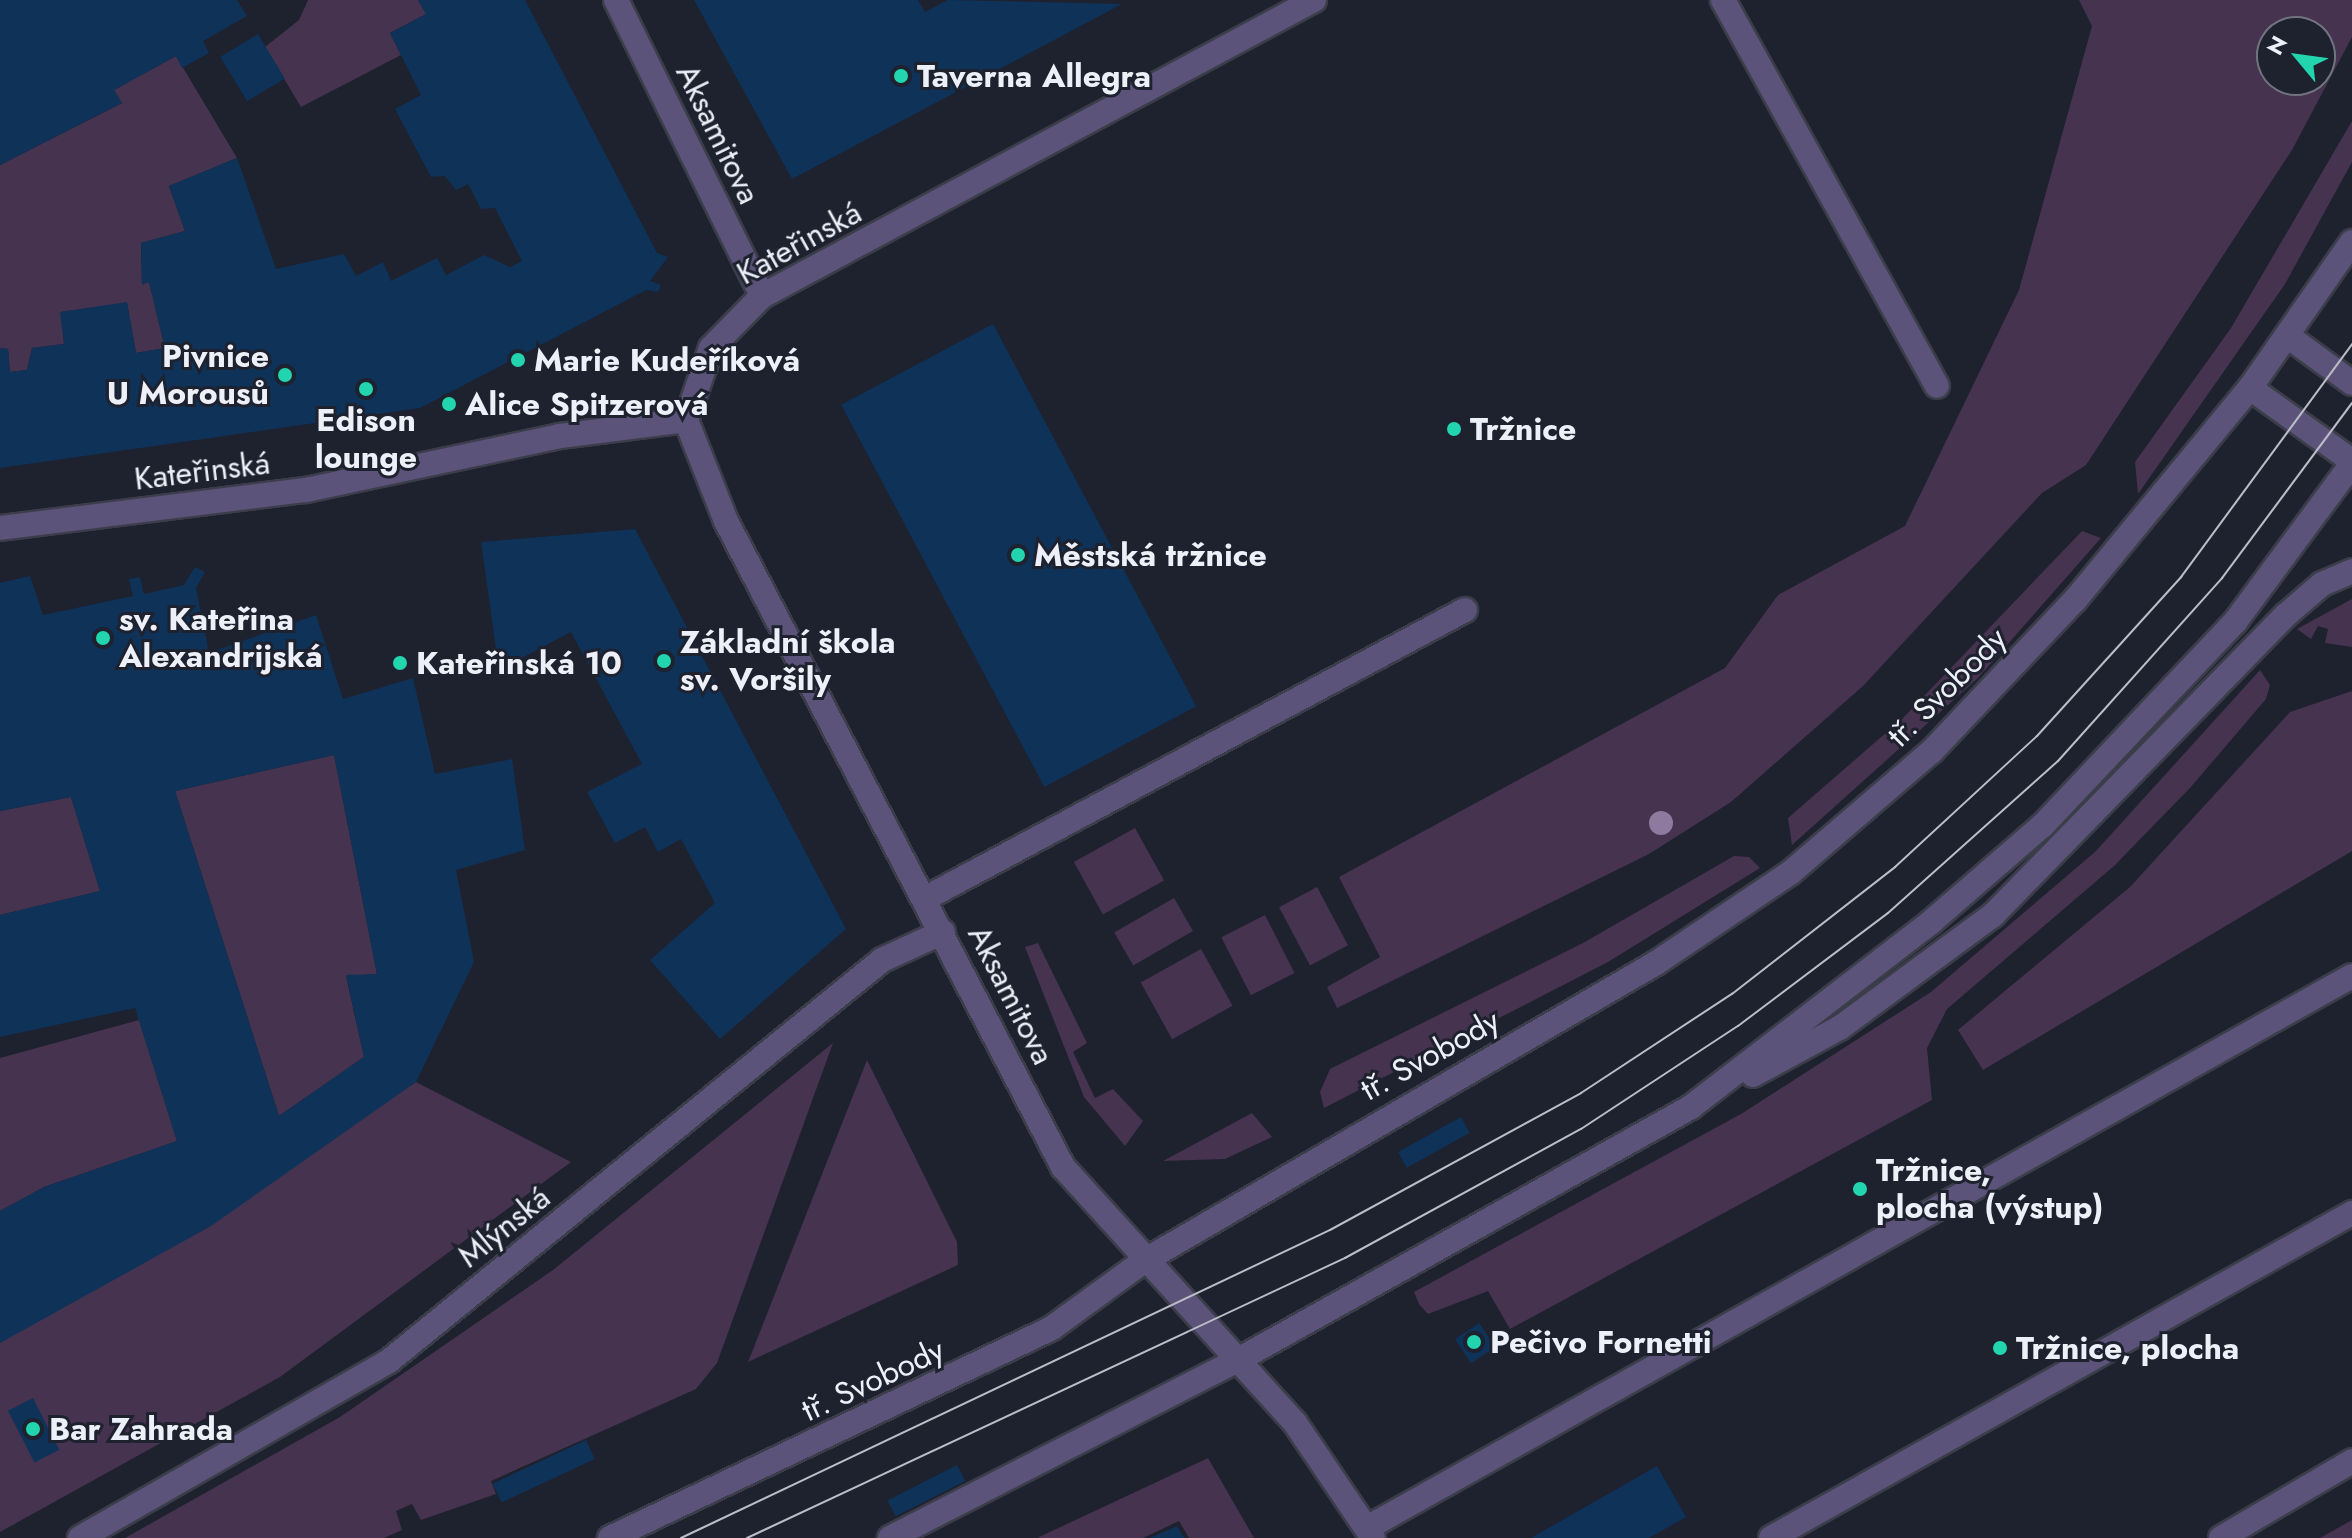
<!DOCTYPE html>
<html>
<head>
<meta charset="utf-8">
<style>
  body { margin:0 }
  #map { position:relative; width:2352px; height:1538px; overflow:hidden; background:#1e212e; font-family:Jost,sans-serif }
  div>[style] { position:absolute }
  .green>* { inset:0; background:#46334f; transform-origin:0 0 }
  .building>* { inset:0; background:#0f3259; transform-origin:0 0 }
  .roads { filter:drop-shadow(2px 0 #3b3e4a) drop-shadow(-2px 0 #3b3e4a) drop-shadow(0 2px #3b3e4a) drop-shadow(0 -2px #3b3e4a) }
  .service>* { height:24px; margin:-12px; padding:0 12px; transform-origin:12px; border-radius:12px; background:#5c537a }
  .pedestrian>* { height:24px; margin:-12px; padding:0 12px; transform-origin:12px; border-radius:12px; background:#5c537a }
  .minor>* { height:24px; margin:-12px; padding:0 12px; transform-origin:12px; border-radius:12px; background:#5c537a }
  .tertiary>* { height:24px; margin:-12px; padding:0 12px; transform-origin:12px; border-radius:12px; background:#5c537a }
  .tram>* { height:2px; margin:-1px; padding:0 1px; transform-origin:1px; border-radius:1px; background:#bbbdc7 }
  .trees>* { width:24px; height:24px; margin:-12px; border-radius:50%; background:#8e7a9f }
  .dots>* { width:22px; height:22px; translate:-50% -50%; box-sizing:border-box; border:4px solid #1e212e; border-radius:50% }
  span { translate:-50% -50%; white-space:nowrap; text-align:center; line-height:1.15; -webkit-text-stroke:6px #1e212e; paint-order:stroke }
  .poi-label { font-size:32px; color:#eef0f9; font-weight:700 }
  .left { translate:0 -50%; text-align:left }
  .right { translate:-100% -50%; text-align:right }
  .street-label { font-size:32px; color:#eef0f9 }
  .north { position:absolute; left:2256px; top:16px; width:80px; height:80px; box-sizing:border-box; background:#1e212e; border:2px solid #71747f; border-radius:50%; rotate:299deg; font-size:22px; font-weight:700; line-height:32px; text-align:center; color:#eef0f9 }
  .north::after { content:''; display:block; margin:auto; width:28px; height:36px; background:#22d5af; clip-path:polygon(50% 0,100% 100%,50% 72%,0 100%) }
</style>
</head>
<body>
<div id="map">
  <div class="green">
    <div style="clip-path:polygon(308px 0,418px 0,426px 14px,390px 33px,401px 55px,301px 107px,265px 47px,299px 20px)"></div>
    <div style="clip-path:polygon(evenodd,2079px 0,2352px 0,2352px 37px,2292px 150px,2086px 465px,2042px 493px,1863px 686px,1731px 802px,1649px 854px,1337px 1008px,1327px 987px,1380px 957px,1339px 877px,1725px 668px,1778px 595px,1905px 526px,2019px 290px,2092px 26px,2079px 0,2320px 32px,2320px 80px,2272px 80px,2272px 32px,2320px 32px)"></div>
    <div style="clip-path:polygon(176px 56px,237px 158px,169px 186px,185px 231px,141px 243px,142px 284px,149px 282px,165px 348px,136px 353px,127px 303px,61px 312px,64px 344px,32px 348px,27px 370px,10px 372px,8px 349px,0 348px,0 165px,122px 103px,114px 90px)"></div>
    <div style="clip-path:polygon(2352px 121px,2352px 162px,2285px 284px,2138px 494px,2135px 462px,2231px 328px)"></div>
    <div style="clip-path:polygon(2082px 531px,2101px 538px,1978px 678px,1792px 845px,1788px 818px,1903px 718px)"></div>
    <div style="clip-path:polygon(2352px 599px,2352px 647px,2325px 643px,2328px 629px,2318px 626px,2311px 639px,2297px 629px)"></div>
    <div style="clip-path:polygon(2260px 670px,2270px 685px,2266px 699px,2190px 788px,2114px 866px,1947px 1009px,1927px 1048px,1932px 1100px,1510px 1329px,1488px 1291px,1428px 1314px,1419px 1304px,1414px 1292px,1741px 1114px,1931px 992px,2096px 851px)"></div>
    <div style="clip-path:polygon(2352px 691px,2352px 851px,1983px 1070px,1958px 1030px,2130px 887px,2290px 712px)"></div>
    <div style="clip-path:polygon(334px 755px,377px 974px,346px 976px,364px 1057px,279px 1116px,175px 791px)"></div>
    <div style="clip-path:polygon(71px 797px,100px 891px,0 915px,0 811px)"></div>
    <div style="left:1135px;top:828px;width:60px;height:70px;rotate:61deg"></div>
    <div style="clip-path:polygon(1734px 856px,1749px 857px,1760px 868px,1608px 962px,1324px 1108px,1320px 1092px,1330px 1069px,1583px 943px)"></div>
    <div style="left:1317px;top:887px;width:66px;height:43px;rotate:62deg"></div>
    <div style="left:1174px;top:898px;width:38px;height:69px;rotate:60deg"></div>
    <div style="left:1265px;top:915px;width:65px;height:49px;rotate:63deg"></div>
    <div style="clip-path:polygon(1038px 943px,1087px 1043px,1073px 1052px,1095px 1098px,1113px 1089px,1143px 1121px,1125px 1146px,1084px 1097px,1025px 947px)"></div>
    <div style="left:1201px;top:949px;width:65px;height:69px;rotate:61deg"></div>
    <div style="clip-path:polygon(139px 1020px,177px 1141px,44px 1187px,0 1211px,0 1058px)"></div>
    <div style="clip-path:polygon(833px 1043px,717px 1363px,696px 1389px,491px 1481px,496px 1494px,421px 1520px,412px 1504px,396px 1511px,402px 1530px,384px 1538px,125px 1538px,340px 1417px,553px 1270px)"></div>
    <div style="clip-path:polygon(867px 1060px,957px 1242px,958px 1265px,748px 1362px)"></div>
    <div style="clip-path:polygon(416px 1082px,571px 1162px,280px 1377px,0 1532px,0 1343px)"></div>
    <div style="clip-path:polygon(1252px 1113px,1272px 1137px,1225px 1159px,1163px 1161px)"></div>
    <div style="clip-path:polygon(1208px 1458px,1254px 1538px,1189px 1538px,1179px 1521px,1143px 1538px,1037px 1538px)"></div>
    <div style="clip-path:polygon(2352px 1520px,2352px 1538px,2320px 1538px)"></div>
  </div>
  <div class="building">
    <div style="clip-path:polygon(0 0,237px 0,247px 16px,203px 41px,209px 53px,182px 68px,176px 56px,114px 90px,122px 103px,0 165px)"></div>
    <div style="clip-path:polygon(418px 0,525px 0,657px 253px,668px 257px,650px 281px,661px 285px,658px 292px,646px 290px,420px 408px,0 468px,0 348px,8px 349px,10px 372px,27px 370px,32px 348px,64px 344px,60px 312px,127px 302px,136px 353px,165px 348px,149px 282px,142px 285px,141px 243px,185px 231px,169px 186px,237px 158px,276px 269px,344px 254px,356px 276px,383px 262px,391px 281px,437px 258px,446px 275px,484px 255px,510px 267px,522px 261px,495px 208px,481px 209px,468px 184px,456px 190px,445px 176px,431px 177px,395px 109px,421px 95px,390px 33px,426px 14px)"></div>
    <div style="clip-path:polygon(694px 0,918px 0,925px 12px,948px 0,1122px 4px,792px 179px)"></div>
    <div style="left:258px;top:34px;width:52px;height:44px;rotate:59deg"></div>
    <div style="left:993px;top:324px;width:433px;height:172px;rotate:62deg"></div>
    <div style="clip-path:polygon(635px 529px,846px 929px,720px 1039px,650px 960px,715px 903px,681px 839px,658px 852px,645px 827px,615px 843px,587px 792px,642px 764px,571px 632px,499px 670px,481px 542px)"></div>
    <div style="clip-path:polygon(evenodd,195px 567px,205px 572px,196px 588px,209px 653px,316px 615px,343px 699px,413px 678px,435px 774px,512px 759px,525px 850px,456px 870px,474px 962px,416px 1082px,211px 1226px,0 1343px,0 1211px,44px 1187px,177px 1141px,135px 1008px,0 1037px,0 915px,100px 891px,71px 797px,0 811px,0 583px,30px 576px,43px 615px,133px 596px,129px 579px,140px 577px,144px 594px,184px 585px,195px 567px,334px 755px,377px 974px,346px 975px,364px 1057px,279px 1116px,175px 791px,334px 755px)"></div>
    <div style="left:1461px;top:1117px;width:18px;height:72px;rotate:61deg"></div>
    <div style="left:1479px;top:1323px;width:29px;height:29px;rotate:56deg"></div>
    <div style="left:33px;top:1398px;width:58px;height:28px;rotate:63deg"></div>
    <div style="left:586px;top:1440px;width:21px;height:103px;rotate:65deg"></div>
    <div style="left:957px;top:1465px;width:18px;height:78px;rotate:63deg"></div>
    <div style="clip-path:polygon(1657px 1466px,1686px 1517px,1649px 1538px,1531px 1538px)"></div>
    <div style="clip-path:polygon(1177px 1526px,1184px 1538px,1150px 1538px)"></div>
  </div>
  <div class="roads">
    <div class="service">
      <div style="left:1723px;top:0;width:441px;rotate:61deg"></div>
      <div style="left:926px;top:898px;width:611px;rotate:-28.12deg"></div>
      <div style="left:1367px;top:1528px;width:1129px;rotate:-29.27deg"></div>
      <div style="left:1771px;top:1538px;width:666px;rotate:-29.22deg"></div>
      <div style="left:2221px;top:1538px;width:152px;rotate:-30.4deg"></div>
    </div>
    <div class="pedestrian">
      <div style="left:0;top:528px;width:308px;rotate:-7.1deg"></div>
      <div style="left:306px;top:490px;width:260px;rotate:-12deg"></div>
    </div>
    <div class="minor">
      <div style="left:616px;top:0;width:330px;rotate:63.7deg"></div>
      <div style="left:1314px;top:0;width:626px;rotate:151.8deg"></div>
      <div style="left:762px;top:296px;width:73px;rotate:134.4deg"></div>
      <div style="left:711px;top:348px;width:76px;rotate:109.1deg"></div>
      <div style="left:686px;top:420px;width:109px;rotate:68.4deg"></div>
      <div style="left:726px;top:521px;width:729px;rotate:62.45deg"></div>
      <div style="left:1063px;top:1167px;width:345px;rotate:47.8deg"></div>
      <div style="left:1295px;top:1423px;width:139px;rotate:55.9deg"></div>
      <div style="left:560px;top:436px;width:127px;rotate:-7.2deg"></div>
      <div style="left:80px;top:1538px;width:356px;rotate:-29.8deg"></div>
      <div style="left:389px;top:1361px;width:635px;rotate:-39.12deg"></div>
      <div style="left:882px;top:960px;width:67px;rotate:-24.7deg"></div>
    </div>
    <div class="tertiary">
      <div style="left:2289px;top:337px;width:78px;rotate:36.1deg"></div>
      <div style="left:2250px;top:388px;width:125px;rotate:35.6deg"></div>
      <div style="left:1753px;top:1075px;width:100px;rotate:-28.6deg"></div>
      <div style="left:1841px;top:1027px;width:189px;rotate:-36.4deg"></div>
      <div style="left:1993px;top:915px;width:419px;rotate:-45.7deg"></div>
      <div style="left:2286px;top:615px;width:48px;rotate:-40.7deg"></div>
      <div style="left:2322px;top:584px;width:33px;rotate:-23deg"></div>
      <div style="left:610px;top:1538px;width:489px;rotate:-25.4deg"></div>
      <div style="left:1052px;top:1328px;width:114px;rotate:-36.1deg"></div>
      <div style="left:1144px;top:1261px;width:592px;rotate:-30.2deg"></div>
      <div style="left:1656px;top:963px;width:161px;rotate:-33.9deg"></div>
      <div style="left:1790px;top:873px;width:187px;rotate:-40.7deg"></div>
      <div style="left:1932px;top:751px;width:208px;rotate:-46.6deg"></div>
      <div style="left:2075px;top:600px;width:275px;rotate:-50.5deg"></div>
      <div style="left:2250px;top:388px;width:178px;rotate:-55.1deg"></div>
      <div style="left:890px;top:1538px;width:391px;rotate:-27.1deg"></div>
      <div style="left:1238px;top:1360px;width:519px;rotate:-29.18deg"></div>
      <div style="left:1691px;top:1107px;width:303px;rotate:-37.6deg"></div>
      <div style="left:1931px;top:922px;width:148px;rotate:-40.9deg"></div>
      <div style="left:2043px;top:825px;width:279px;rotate:-46.6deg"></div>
      <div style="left:2235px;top:622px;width:197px;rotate:-53.5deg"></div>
    </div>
  </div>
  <div class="tram">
    <div style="left:681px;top:1538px;width:718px;rotate:-25.39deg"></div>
    <div style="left:1330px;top:1230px;width:286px;rotate:-28.6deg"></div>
    <div style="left:1581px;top:1093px;width:181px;rotate:-33.3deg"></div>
    <div style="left:1732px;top:994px;width:207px;rotate:-37.9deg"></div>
    <div style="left:1895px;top:867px;width:193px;rotate:-42.7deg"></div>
    <div style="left:2037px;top:736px;width:215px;rotate:-47.8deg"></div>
    <div style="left:2181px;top:577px;width:289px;rotate:-53.7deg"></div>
    <div style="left:747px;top:1538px;width:660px;rotate:-25.09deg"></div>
    <div style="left:1345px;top:1258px;width:269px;rotate:-28.7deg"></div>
    <div style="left:1581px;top:1129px;width:188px;rotate:-33.3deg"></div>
    <div style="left:1738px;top:1026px;width:188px;rotate:-37deg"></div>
    <div style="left:1888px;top:913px;width:228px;rotate:-41.8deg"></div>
    <div style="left:2058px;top:761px;width:246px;rotate:-48.1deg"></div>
    <div style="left:2222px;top:578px;width:218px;rotate:-53.4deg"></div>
  </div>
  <div class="trees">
    <div style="left:1661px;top:823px"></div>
  </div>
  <div class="dots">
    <div style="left:901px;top:76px;background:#22d5af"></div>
    <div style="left:518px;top:360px;background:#22d5af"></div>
    <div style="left:285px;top:375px;background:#22d5af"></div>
    <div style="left:366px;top:389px;background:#22d5af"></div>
    <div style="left:449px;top:404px;background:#22d5af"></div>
    <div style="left:1454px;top:429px;background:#22d5af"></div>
    <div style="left:1018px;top:555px;background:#22d5af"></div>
    <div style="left:103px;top:638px;background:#22d5af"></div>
    <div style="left:664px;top:661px;background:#22d5af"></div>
    <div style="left:400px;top:663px;background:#22d5af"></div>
    <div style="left:1860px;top:1189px;background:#22d5af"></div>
    <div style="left:1474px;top:1342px;background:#22d5af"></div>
    <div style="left:2000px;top:1348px;background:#22d5af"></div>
    <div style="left:33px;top:1429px;background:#22d5af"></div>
  </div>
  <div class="poi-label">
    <span class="left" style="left:917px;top:76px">Taverna Allegra</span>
    <span class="right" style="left:269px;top:375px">Pivnice<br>U Morousů</span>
    <span class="left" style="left:534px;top:360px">Marie Kudeříková</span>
    <span class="left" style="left:465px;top:404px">Alice Spitzerová</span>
    <span style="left:366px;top:439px">Edison<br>lounge</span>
    <span class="left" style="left:1470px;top:429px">Tržnice</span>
    <span class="left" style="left:1034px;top:555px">Městská tržnice</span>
    <span class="left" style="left:119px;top:638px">sv. Kateřina<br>Alexandrijská</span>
    <span class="left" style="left:680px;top:661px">Základní škola<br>sv. Voršily</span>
    <span class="left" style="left:416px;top:663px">Kateřinská 10</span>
    <span class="left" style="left:1876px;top:1189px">Tržnice,<br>plocha (výstup)</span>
    <span class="left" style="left:1490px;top:1342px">Pečivo Fornetti</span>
    <span class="left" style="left:2016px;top:1348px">Tržnice, plocha</span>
    <span class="left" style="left:49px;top:1429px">Bar Zahrada</span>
  </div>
  <div class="street-label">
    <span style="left:718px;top:134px;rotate:64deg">Aksamitova</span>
    <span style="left:799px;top:243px;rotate:-29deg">Kateřinská</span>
    <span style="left:202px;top:471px;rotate:-7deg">Kateřinská</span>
    <span style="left:1947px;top:687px;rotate:-45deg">tř. Svobody</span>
    <span style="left:1011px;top:995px;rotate:63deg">Aksamitova</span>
    <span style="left:1430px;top:1055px;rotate:-29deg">tř. Svobody</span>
    <span style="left:504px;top:1227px;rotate:-39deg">Mlýnská</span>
    <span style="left:873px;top:1380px;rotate:-25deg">tř. Svobody</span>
  </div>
  <div class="north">N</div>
</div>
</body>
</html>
